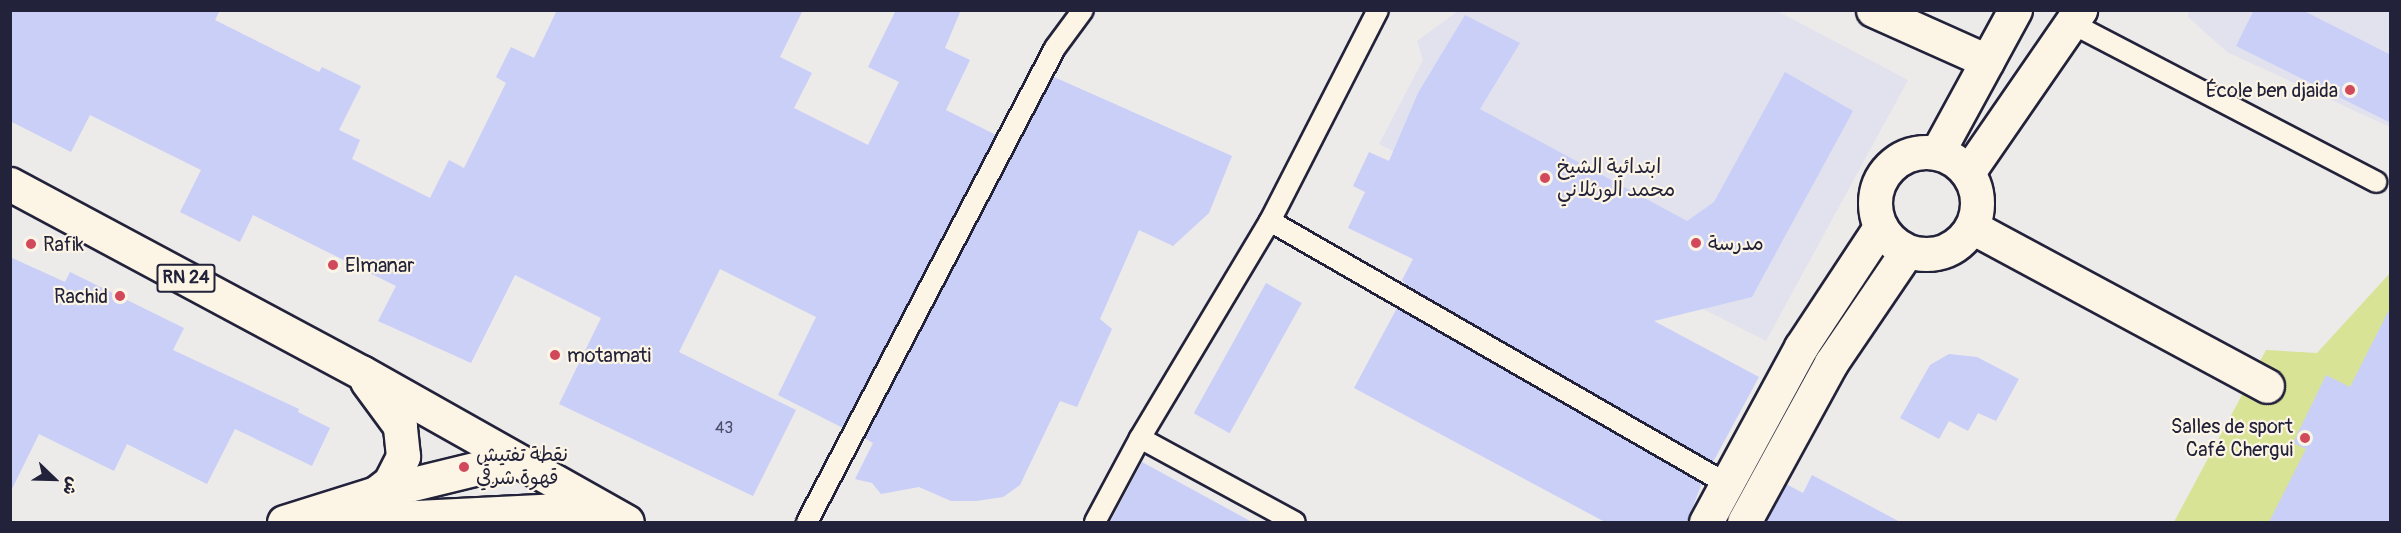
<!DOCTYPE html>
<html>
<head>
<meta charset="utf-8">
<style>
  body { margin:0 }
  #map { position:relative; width:2401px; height:533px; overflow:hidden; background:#edeaea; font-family:Pangolin,"Playpen Sans Arabic",sans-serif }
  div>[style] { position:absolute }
  .built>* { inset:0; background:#e2e2ee }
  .green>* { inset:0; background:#d8e396 }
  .building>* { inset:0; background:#c9cff7; transform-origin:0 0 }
  .roads { filter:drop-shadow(2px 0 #22223b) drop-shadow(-2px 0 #22223b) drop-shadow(0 2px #22223b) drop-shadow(0 -2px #22223b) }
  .service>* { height:20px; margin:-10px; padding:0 10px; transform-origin:10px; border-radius:10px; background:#fcf5e5 }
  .minor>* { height:33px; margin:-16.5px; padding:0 16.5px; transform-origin:16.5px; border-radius:16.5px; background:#fcf5e5 }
  .secondary>* { height:33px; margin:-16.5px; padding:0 16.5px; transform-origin:16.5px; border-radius:16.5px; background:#fcf5e5 }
  .secondary>.ring { margin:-16.5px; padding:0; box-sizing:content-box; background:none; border:33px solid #fcf5e5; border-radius:50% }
  .primary>* { height:33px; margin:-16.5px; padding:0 16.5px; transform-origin:16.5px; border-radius:16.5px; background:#fcf5e5 }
  .dots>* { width:16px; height:16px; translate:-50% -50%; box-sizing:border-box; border:3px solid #fcf5e5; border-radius:50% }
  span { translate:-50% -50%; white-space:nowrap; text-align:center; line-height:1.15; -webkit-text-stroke:4.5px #fcf5e5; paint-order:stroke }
  .number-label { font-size:16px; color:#4c4d6a }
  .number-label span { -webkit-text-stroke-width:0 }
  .shield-label span { padding:2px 4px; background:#fcf5e5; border:2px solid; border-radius:4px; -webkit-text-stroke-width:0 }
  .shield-label { font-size:18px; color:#22223b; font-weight:700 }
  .poi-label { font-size:20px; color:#22223b }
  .right { translate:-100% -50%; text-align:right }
  .left { translate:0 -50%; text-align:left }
  .frame { position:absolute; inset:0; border:12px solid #22223b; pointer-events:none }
  .north { position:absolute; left:24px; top:449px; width:60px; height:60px; -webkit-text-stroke:4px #fcf5e5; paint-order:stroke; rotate:113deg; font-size:16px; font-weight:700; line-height:24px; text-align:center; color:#22223b }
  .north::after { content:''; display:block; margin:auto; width:21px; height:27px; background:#22223b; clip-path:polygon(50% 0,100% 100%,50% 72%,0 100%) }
</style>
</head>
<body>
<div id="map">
  <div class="built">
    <div style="clip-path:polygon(2189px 10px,2390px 11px,2390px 127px,2227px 52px,2188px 17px)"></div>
    <div style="clip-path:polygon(1458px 11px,1777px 11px,1908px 80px,1766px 341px,1379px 144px,1423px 60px,1417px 41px)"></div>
  </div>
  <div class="green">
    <div style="clip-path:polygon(2390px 273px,2390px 522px,2174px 522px,2266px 350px,2317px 353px)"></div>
  </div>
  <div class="building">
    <div style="clip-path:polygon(10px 10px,220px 10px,215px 20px,319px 72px,322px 67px,361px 86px,339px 130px,360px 140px,352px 159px,430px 198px,449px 160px,464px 168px,506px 83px,496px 77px,511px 47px,534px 58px,557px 10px,803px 10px,780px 57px,812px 73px,794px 108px,868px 145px,899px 82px,868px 67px,896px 10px,961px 10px,945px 48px,970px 60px,946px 110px,996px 135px,843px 428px,778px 395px,816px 317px,720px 269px,679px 352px,796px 410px,753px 496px,559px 404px,601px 318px,515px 275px,471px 363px,378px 321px,396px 286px,253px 215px,240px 242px,180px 212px,201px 170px,90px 115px,71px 152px,10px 121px)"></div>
    <div style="clip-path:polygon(2254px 10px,2302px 10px,2391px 55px,2391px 123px,2236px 46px)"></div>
    <div style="clip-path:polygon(1465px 15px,1520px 43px,1480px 109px,1687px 221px,1714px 202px,1785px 72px,1853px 111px,1752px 297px,1654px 321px,1759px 377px,1713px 462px,1408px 286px,1402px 280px,1413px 259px,1348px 228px,1365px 192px,1353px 186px,1369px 152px,1389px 161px,1418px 93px)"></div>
    <div style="clip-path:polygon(1054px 77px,1232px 156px,1209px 213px,1173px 246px,1139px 230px,1100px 319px,1112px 329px,1077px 407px,1060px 401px,1020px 485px,1003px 497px,976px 501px,951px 501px,919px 487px,881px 494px,872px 483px,855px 479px,873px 443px,864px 438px)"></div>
    <div style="clip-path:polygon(10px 257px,65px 282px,70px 272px,184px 328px,173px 350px,299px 409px,298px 412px,330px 428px,312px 466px,235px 429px,207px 484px,127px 444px,114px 471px,39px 434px,10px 493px)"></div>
    <div style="left:1266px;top:283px;width:41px;height:149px;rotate:29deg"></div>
    <div style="clip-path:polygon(2391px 306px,2391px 522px,2269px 522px,2306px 449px,2293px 443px,2326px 375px,2350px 387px)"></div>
    <div style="clip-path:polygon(1397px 308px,1702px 483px,1687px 522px,1605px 522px,1354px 388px)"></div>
    <div style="clip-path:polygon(1949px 354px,1977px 357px,2019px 379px,1996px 421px,1978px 413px,1968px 431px,1949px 421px,1939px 439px,1900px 418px,1930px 365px)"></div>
    <div style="clip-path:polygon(1142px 462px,1252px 522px,1110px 522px)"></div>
    <div style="clip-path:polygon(1812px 475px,1900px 522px,1765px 522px,1786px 484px,1803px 493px)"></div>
  </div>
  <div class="roads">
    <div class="service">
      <div style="left:2073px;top:24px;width:342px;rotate:27.5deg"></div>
      <div style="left:1270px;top:221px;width:527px;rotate:29.92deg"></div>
      <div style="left:1140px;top:438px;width:176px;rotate:28.5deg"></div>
      <div style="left:807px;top:522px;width:535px;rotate:-62.38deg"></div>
      <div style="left:1055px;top:48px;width:47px;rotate:-53.6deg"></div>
      <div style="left:1095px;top:522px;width:95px;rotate:-61.8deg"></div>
      <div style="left:1140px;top:438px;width:253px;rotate:-59.1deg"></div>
      <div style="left:1270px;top:221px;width:237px;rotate:-62.9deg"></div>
    </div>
    <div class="minor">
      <div style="left:1873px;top:10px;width:125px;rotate:24.1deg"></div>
      <div style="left:1972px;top:227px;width:335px;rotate:28.3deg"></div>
    </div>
    <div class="secondary">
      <div class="ring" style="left:1875px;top:152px;width:69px;height:69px"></div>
      <div style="left:1937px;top:153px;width:163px;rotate:-61.4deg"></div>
      <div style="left:1969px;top:171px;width:196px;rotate:-55.4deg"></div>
      <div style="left:1706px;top:522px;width:199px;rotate:-61.5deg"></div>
      <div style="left:1801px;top:347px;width:144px;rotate:-56.6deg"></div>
      <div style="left:1744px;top:522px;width:181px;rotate:-61.3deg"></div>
      <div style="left:1831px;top:363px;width:135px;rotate:-55.8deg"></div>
    </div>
    <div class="primary">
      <div style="left:10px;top:184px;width:398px;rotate:28.2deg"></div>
      <div style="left:361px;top:372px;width:305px;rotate:29.4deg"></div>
      <div style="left:376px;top:493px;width:139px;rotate:-13.7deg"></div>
      <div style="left:284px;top:522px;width:96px;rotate:-17.5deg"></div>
      <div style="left:376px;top:493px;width:18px;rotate:-38deg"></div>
      <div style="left:390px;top:482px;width:29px;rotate:-63deg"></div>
      <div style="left:403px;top:456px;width:30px;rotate:-96deg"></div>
      <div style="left:400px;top:426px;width:56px;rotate:-126.3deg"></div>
      <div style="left:314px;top:522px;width:287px;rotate:-2.8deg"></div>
    </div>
  </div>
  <div class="dots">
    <div style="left:2350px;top:90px;background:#d1495b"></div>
    <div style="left:1545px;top:178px;background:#d1495b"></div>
    <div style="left:1696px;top:243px;background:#d1495b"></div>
    <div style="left:31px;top:244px;background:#d1495b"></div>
    <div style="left:333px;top:265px;background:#d1495b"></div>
    <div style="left:120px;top:296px;background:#d1495b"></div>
    <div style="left:555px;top:355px;background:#d1495b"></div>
    <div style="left:2305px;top:438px;background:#d1495b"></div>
    <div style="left:464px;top:467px;background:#d1495b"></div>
  </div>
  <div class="number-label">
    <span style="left:724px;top:428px">43</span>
  </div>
  <div class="shield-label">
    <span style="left:186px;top:278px">RN 24</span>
  </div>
  <div class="poi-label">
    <span class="right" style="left:2338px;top:90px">École ben djaida</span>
    <span class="left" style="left:1557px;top:178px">ابتدائية الشيخ<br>محمد الورثلاني</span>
    <span class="left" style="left:1708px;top:243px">مدرسة</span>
    <span class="left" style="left:43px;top:244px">Rafik</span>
    <span class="left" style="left:345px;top:265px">Elmanar</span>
    <span class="right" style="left:108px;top:296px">Rachid</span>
    <span class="left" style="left:567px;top:355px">motamati</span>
    <span class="right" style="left:2293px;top:438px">Salles de sport<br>Café Chergui</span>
    <span class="left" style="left:476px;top:466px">نقطة تفتيش<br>قهوة شرقي</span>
  </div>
  <div class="frame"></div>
  <div class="north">ش</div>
</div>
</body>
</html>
